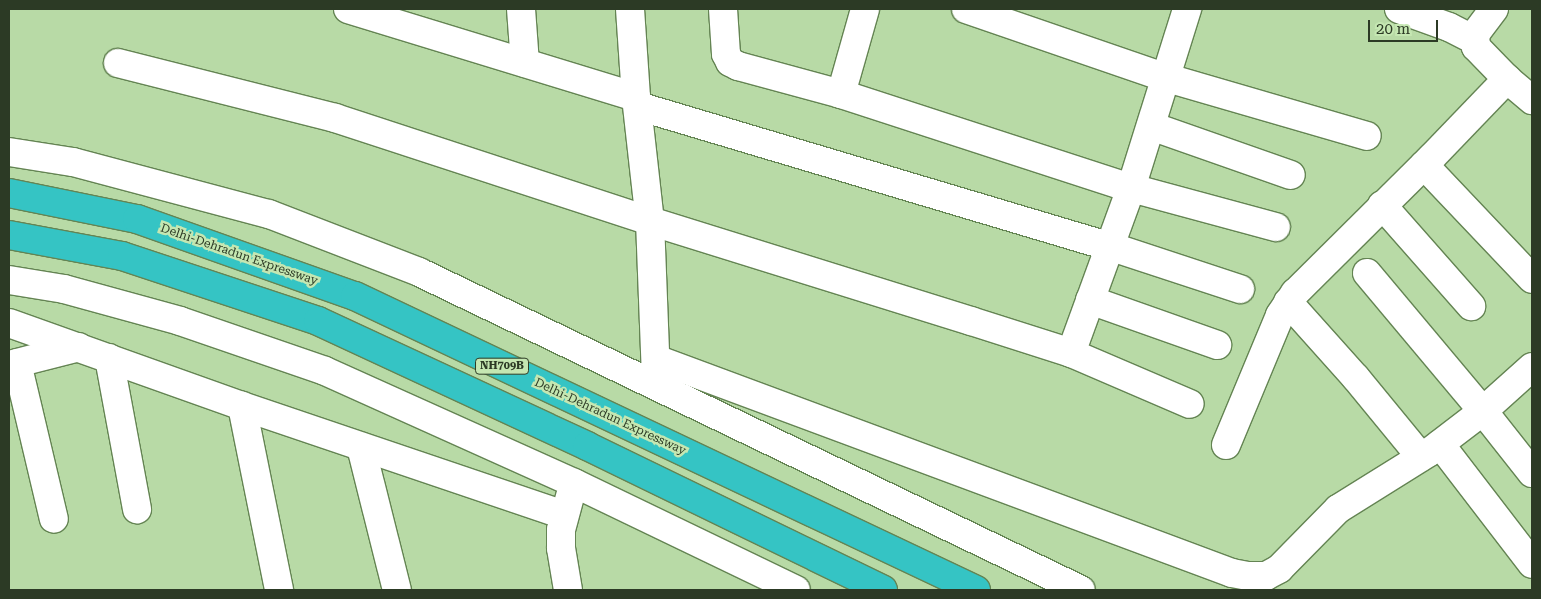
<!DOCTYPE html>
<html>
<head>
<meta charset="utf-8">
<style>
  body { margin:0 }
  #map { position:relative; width:1541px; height:599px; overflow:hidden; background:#b8daa6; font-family:"Roboto Serif",serif }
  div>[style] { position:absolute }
  .roads { filter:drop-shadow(1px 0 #648453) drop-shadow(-1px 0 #648453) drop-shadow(0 1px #648453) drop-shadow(0 -1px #648453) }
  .minor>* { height:28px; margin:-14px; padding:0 14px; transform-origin:14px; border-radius:14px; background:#fff }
  .highway>* { height:28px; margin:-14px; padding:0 14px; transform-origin:14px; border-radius:14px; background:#35c4c4 }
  span { translate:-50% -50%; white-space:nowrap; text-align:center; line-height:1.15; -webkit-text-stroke:5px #c5e7b2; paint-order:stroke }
  .shield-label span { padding:1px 4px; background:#c5e7b2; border:1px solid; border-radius:4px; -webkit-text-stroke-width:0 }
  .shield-label { font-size:11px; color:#2c3a25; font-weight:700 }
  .street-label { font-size:12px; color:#2c3a25 }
  .frame { position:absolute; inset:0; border:10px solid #2c3a25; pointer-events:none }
  .scale { position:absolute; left:1368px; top:20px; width:70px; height:22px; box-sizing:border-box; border:2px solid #2c3a25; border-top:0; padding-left:6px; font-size:15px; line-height:18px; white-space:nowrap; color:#2c3a25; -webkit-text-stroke:4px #c5e7b2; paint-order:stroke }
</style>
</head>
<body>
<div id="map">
  <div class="roads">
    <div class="minor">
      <div style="left:348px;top:9px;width:301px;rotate:17deg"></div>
      <div style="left:521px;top:9px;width:54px;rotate:85.8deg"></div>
      <div style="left:630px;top:9px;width:88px;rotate:86.1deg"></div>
      <div style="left:636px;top:97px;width:125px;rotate:83.6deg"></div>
      <div style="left:650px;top:221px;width:155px;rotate:87.8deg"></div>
      <div style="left:723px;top:9px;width:45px;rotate:86.2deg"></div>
      <div style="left:726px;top:54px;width:9px;rotate:63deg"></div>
      <div style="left:730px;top:62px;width:9px;rotate:27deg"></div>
      <div style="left:738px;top:66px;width:107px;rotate:15.2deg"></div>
      <div style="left:841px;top:94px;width:305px;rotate:18deg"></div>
      <div style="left:1131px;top:188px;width:150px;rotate:15.1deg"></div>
      <div style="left:966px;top:9px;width:209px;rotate:19deg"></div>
      <div style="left:1164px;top:77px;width:211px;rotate:16.2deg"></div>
      <div style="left:1399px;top:9px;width:53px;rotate:19.8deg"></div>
      <div style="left:1449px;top:27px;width:28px;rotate:27deg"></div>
      <div style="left:1494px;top:9px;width:31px;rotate:127deg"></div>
      <div style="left:1475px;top:34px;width:13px;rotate:86deg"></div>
      <div style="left:1476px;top:47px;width:45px;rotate:45.9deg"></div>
      <div style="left:1507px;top:79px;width:33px;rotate:40deg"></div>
      <div style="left:118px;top:63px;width:224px;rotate:14.2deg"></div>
      <div style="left:335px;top:118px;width:331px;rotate:18.1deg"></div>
      <div style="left:650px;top:221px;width:336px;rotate:17.3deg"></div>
      <div style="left:971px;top:321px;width:105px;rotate:17.7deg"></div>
      <div style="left:1071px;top:353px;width:129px;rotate:23.2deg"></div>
      <div style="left:841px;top:94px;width:88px;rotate:-74.2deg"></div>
      <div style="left:638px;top:106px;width:491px;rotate:16.6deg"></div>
      <div style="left:1109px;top:246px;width:138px;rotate:18.2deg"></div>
      <div style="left:1151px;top:126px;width:148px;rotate:19.3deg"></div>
      <div style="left:9px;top:152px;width:65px;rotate:8.9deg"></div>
      <div style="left:73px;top:162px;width:203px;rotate:14.9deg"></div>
      <div style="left:269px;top:214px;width:161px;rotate:21.1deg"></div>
      <div style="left:419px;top:272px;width:734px;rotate:25.66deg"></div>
      <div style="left:1424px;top:165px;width:157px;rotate:46.5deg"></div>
      <div style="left:1382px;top:205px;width:135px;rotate:48.6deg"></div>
      <div style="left:1367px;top:273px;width:180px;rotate:50deg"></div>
      <div style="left:1483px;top:411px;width:79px;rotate:51.7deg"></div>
      <div style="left:9px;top:280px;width:56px;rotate:9.3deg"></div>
      <div style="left:64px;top:289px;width:120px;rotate:15.4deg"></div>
      <div style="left:180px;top:321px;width:153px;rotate:19deg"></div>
      <div style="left:325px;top:371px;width:273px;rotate:24.2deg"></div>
      <div style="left:574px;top:483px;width:246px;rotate:25.7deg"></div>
      <div style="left:1090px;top:300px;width:135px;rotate:19.5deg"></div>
      <div style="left:1288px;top:302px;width:102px;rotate:48.2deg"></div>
      <div style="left:1356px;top:378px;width:102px;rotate:50.6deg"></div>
      <div style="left:9px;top:323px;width:247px;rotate:19.6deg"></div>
      <div style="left:242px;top:406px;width:340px;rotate:18.7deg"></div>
      <div style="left:1071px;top:353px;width:176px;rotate:-70deg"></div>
      <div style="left:1131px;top:188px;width:188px;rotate:-72.6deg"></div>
      <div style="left:109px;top:358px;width:154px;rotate:79.5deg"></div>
      <div style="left:656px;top:359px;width:614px;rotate:20.38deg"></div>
      <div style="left:1232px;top:573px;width:16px;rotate:11deg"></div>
      <div style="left:1248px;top:576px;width:18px"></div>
      <div style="left:1266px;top:576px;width:15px;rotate:-28deg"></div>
      <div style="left:1279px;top:569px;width:84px;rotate:-45.5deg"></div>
      <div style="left:1338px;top:509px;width:106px;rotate:-31.9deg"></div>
      <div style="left:1428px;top:453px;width:69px;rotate:-37.4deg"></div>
      <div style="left:1483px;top:411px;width:66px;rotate:-41.9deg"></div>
      <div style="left:17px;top:363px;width:160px;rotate:76.7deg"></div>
      <div style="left:9px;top:365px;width:72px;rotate:-14.4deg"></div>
      <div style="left:242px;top:406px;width:188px;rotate:78.6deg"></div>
      <div style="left:1440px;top:444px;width:151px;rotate:52.5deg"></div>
      <div style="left:1226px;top:445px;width:141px;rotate:-67.4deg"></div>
      <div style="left:1280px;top:315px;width:27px;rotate:-56deg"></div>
      <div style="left:1295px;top:293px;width:192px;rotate:-44.8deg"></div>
      <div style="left:1431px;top:158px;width:110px;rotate:-46.1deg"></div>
      <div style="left:361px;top:447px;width:147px;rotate:75.9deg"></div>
      <div style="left:568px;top:590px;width:43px;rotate:-99.5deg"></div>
      <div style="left:561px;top:548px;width:18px;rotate:-90deg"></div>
      <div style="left:561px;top:530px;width:35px;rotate:-75deg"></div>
    </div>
    <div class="highway">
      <div style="left:9px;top:193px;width:131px;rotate:11.5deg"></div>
      <div style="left:137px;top:219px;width:231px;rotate:19.5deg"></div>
      <div style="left:355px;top:296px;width:687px;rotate:25.33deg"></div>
      <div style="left:9px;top:235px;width:115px;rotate:10.5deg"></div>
      <div style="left:122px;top:256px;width:206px;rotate:18.3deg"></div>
      <div style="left:318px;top:321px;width:297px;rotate:24.9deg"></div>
      <div style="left:587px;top:446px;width:329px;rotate:25.9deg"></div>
    </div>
  </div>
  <div class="shield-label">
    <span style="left:502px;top:366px">NH709B</span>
  </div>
  <div class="street-label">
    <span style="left:239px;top:255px;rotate:19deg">Delhi-Dehradun Expressway</span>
    <span style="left:610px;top:417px;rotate:25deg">Delhi-Dehradun Expressway</span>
  </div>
  <div class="frame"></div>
  <div class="scale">20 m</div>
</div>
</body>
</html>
